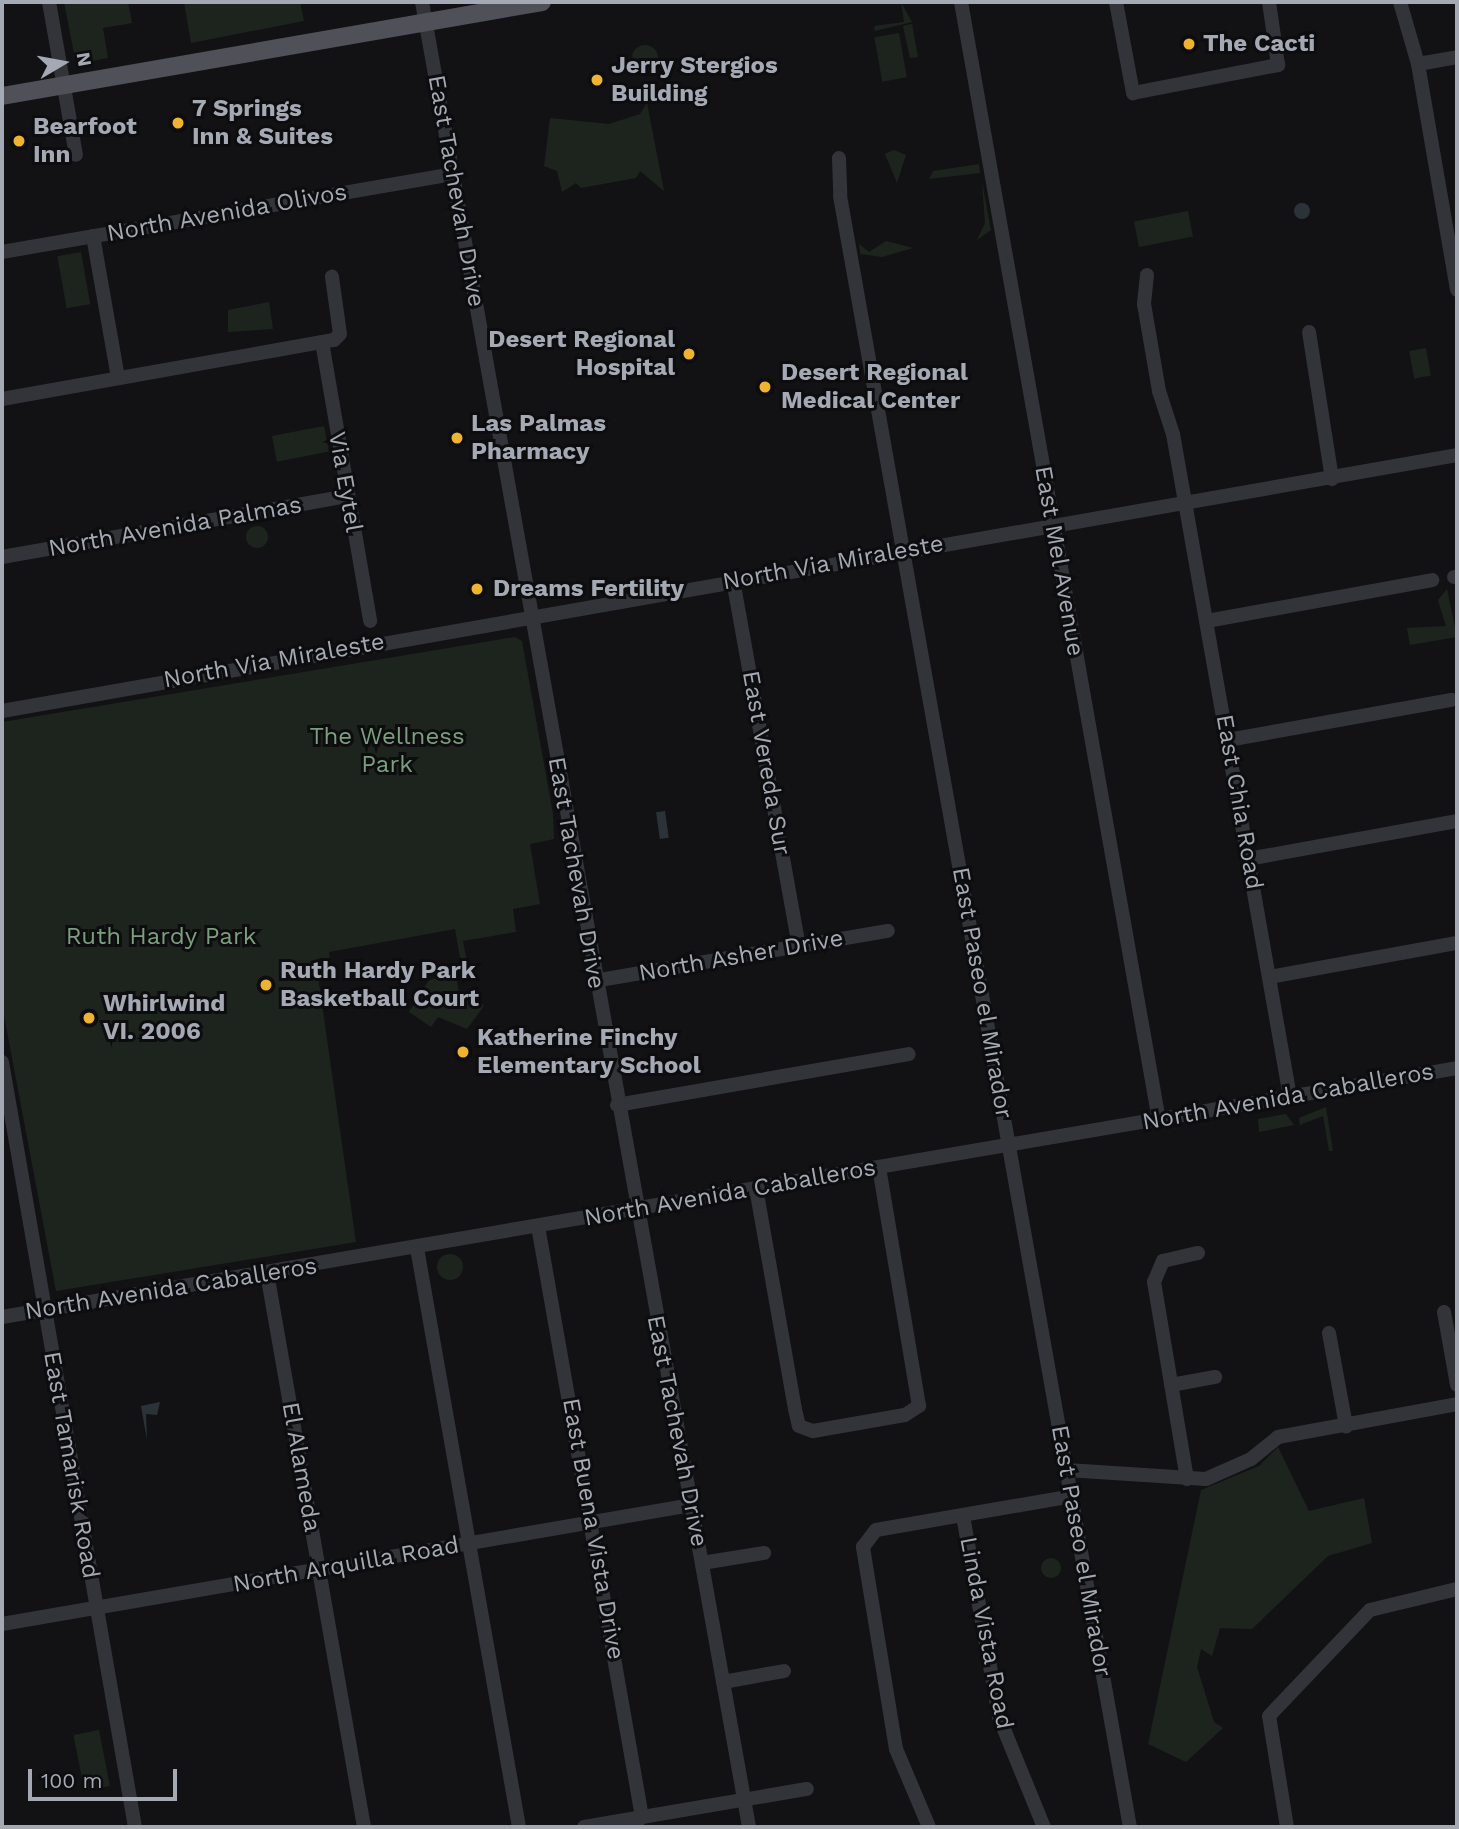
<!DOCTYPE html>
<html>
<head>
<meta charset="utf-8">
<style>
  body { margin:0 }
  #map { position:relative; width:1459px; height:1829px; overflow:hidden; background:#121214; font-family:"Work Sans",sans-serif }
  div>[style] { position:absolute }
  .green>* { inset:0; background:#1d241e; transform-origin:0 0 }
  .round { border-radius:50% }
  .water>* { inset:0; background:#2b3339; transform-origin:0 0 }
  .minor>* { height:14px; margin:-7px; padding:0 7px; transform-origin:7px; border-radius:7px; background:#333439 }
  .major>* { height:18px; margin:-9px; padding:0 9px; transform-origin:9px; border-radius:9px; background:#505158 }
  .dots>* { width:19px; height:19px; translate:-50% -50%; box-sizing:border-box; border:4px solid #0d0d0f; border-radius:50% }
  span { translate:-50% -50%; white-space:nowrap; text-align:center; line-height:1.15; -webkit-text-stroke:6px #0d0d0f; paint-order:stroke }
  .poi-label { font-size:24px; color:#a4a9b4; font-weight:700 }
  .left { translate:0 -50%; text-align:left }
  .right { translate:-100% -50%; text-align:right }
  .street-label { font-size:24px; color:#a4a9b4 }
  .park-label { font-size:24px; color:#7b9f7e }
  .frame { position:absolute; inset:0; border:4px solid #a4a9b4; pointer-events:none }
  .north { position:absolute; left:28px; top:28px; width:70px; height:70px; -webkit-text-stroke:5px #0d0d0f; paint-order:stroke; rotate:80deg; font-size:19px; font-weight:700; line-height:28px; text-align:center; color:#a4a9b4 }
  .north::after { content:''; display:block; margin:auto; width:24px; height:32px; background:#a4a9b4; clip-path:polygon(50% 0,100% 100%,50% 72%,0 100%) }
  .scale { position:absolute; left:28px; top:1769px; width:149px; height:32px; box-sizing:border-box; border:4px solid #a4a9b4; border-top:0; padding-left:9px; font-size:21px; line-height:24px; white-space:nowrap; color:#a4a9b4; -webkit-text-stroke:5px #0d0d0f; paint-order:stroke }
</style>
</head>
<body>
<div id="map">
  <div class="green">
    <div style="clip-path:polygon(64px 2px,128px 2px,132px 23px,103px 28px,108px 58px,76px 64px)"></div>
    <div style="clip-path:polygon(184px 2px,300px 2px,304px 21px,191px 43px)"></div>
    <div style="clip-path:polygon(901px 2px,912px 22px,875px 31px,874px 26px,904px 22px)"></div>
    <div style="clip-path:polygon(912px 24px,918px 57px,910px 58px,903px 26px)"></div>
    <div style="left:899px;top:33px;width:45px;height:25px;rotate:80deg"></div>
    <div class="round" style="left:632px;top:45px;width:26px;height:26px"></div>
    <div style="clip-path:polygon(647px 103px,664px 191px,640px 171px,636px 178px,581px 188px,576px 183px,562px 192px,557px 171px,544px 166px,550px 118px,609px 124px,640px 114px)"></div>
    <div style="clip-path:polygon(894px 150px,906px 155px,897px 183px,885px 154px)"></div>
    <div style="clip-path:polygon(979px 164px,980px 173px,929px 179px,933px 171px)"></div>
    <div style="clip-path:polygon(982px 182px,991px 230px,977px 240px,985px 223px)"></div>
    <div style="left:1188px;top:211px;width:26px;height:55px;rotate:79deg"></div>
    <div style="clip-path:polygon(886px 241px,913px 248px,882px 257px,860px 254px,859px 244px,869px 252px)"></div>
    <div style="left:81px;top:252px;width:53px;height:24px;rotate:80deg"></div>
    <div style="clip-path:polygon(269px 302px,273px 329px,228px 332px,228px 310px)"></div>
    <div style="left:1426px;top:348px;width:28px;height:17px;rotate:80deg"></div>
    <div style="left:324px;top:426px;width:26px;height:53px;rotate:79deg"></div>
    <div class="round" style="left:246px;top:526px;width:22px;height:22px"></div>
    <div style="clip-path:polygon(1447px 589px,1457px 637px,1410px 645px,1407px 628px,1446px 626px,1438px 600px)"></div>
    <div style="clip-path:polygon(515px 637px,522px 641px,553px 814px,554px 839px,530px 844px,540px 904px,513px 909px,516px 932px,463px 941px,467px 962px,461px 963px,455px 929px,329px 952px,330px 964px,317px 969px,356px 1242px,56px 1291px,2px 1005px,2px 722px)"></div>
    <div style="clip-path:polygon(456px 975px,459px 993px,470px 991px,484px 1006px,467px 1029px,438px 1017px,431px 1027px,409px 1012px,429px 980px)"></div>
    <div style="clip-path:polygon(1326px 1107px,1333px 1151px,1329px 1151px,1323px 1116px,1300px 1125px,1299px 1118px)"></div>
    <div style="clip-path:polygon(1286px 1114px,1294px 1125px,1259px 1132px,1258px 1119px)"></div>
    <div class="round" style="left:437px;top:1254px;width:26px;height:26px"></div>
    <div style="clip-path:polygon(1278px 1447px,1309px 1511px,1364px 1498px,1372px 1543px,1328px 1556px,1252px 1629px,1220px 1628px,1212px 1656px,1201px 1649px,1197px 1667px,1214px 1722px,1223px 1728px,1186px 1762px,1148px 1744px,1201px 1490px,1259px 1466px)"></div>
    <div class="round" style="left:1041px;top:1558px;width:20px;height:20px"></div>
    <div style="left:99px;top:1730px;width:57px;height:26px;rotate:79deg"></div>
  </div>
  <div class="water">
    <div class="round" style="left:1294px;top:203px;width:16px;height:16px"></div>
    <div style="left:665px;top:811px;width:27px;height:9px;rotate:82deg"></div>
    <div style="clip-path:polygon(160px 1402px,157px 1415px,146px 1414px,147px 1440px,141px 1406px)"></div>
  </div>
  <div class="minor">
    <div style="left:49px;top:2px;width:155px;rotate:80deg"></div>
    <div style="left:422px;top:2px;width:1854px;rotate:79.84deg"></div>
    <div style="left:961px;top:2px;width:1135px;rotate:79.96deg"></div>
    <div style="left:1116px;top:2px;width:93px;rotate:79.4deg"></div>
    <div style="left:1133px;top:93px;width:148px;rotate:-10.9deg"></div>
    <div style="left:1278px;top:65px;width:64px;rotate:-98.1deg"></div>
    <div style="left:1400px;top:2px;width:65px;rotate:73.8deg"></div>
    <div style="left:1418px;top:64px;width:229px;rotate:80.2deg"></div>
    <div style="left:1418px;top:64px;width:40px;rotate:-10deg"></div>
    <div style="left:839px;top:158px;width:38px;rotate:88deg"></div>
    <div style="left:840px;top:196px;width:1657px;rotate:79.92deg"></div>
    <div style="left:93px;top:236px;width:144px;rotate:80deg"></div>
    <div style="left:2px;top:252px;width:457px;rotate:-9.8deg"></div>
    <div style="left:1147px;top:275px;width:29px;rotate:96deg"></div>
    <div style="left:1144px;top:304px;width:88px;rotate:80.2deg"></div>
    <div style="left:1159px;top:391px;width:45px;rotate:72deg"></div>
    <div style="left:1173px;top:434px;width:673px;rotate:79.99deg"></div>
    <div style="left:1309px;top:332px;width:149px;rotate:81.1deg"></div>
    <div style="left:322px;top:342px;width:283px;rotate:80.2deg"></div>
    <div style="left:2px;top:399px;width:337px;rotate:-10.1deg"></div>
    <div style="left:334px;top:340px;width:8px;rotate:-45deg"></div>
    <div style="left:340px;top:334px;width:58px;rotate:-98deg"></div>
    <div style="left:2px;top:557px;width:350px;rotate:-10deg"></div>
    <div style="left:1454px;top:577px;width:3px"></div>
    <div style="left:733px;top:580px;width:372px;rotate:79.8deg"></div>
    <div style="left:1207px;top:621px;width:229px;rotate:-10.3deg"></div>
    <div style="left:2px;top:711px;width:1477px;rotate:-9.98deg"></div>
    <div style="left:1228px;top:740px;width:227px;rotate:-10.2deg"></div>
    <div style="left:1248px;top:859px;width:212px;rotate:-10.3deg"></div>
    <div style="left:1269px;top:977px;width:191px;rotate:-10.3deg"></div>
    <div style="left:594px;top:981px;width:298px;rotate:-9.7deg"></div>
    <div style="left:2px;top:1062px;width:776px;rotate:80.14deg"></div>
    <div style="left:617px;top:1105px;width:296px;rotate:-9.9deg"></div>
    <div style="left:756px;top:1188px;width:224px;rotate:80deg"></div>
    <div style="left:795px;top:1409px;width:17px;rotate:77deg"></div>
    <div style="left:799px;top:1426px;width:15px;rotate:20deg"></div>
    <div style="left:813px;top:1431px;width:93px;rotate:-9.9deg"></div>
    <div style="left:905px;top:1415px;width:17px;rotate:-33deg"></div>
    <div style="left:919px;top:1406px;width:242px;rotate:-99.5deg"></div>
    <div style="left:538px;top:1226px;width:600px;rotate:80.02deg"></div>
    <div style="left:642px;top:1817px;width:15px;rotate:138deg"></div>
    <div style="left:417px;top:1248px;width:588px;rotate:80.01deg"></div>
    <div style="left:267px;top:1273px;width:562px;rotate:80.07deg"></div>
    <div style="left:1444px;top:1312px;width:74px;rotate:79.9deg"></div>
    <div style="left:2px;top:1317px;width:1476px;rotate:-9.71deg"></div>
    <div style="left:1329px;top:1333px;width:95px;rotate:79.6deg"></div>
    <div style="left:1171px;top:1385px;width:45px;rotate:-10.3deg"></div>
    <div style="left:1067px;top:1470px;width:139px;rotate:3.7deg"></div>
    <div style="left:1206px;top:1479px;width:49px;rotate:-24deg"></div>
    <div style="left:1251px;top:1459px;width:35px;rotate:-39deg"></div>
    <div style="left:1278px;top:1437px;width:182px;rotate:-10.4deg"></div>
    <div style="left:1187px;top:1479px;width:200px;rotate:-99.5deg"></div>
    <div style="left:1154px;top:1282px;width:23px;rotate:-67deg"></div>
    <div style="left:1163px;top:1261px;width:36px;rotate:-13deg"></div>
    <div style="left:963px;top:1516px;width:204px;rotate:79.8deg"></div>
    <div style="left:999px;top:1717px;width:119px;rotate:67.8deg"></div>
    <div style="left:702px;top:1563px;width:63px;rotate:-9.2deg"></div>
    <div style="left:2px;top:1624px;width:699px;rotate:-9.8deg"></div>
    <div style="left:723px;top:1682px;width:62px;rotate:-10.2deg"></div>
    <div style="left:584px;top:1827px;width:226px;rotate:-9.7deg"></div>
    <div style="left:929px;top:1827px;width:85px;rotate:-112.9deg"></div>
    <div style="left:896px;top:1749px;width:205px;rotate:-99.3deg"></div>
    <div style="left:863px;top:1547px;width:21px;rotate:-53deg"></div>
    <div style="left:876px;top:1530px;width:199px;rotate:-9.8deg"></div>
    <div style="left:1287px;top:1827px;width:112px;rotate:-99.2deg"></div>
    <div style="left:1269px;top:1716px;width:146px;rotate:-46.4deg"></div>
    <div style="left:1370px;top:1610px;width:89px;rotate:-13.6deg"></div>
  </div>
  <div class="major">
    <div style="left:2px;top:96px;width:548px;rotate:-9.87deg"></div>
  </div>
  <div class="dots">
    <div style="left:1189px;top:44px;background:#edb331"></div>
    <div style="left:597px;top:80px;background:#edb331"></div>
    <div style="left:178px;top:123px;background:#edb331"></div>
    <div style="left:19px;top:141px;background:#edb331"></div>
    <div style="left:689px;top:354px;background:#edb331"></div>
    <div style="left:765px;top:387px;background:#edb331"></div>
    <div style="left:457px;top:438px;background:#edb331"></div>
    <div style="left:477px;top:589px;background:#edb331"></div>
    <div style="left:266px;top:985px;background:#edb331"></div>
    <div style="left:89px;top:1018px;background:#edb331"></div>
    <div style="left:463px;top:1052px;background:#edb331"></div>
  </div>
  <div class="poi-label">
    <span class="left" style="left:1203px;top:44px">The Cacti</span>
    <span class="left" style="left:611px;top:80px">Jerry Stergios<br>Building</span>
    <span class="left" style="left:192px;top:123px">7 Springs<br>Inn &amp; Suites</span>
    <span class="left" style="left:33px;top:141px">Bearfoot<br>Inn</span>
    <span class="right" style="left:675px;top:354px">Desert Regional<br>Hospital</span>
    <span class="left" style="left:781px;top:387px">Desert Regional<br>Medical Center</span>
    <span class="left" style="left:471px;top:438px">Las Palmas<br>Pharmacy</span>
    <span class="left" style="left:493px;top:589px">Dreams Fertility</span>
    <span class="left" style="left:280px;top:985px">Ruth Hardy Park<br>Basketball Court</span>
    <span class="left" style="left:103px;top:1018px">Whirlwind<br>VI. 2006</span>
    <span class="left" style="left:477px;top:1052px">Katherine Finchy<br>Elementary School</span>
  </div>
  <div class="street-label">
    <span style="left:456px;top:191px;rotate:80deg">East Tachevah Drive</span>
    <span style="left:227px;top:213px;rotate:-10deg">North Avenida Olivos</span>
    <span style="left:345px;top:482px;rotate:80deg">Via Eytel</span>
    <span style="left:175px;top:527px;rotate:-10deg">North Avenida Palmas</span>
    <span style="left:1059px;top:561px;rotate:80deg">East Mel Avenue</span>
    <span style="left:833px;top:563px;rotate:-10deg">North Via Miraleste</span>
    <span style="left:274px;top:661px;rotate:-10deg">North Via Miraleste</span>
    <span style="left:766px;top:763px;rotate:80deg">East Vereda Sur</span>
    <span style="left:1239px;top:802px;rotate:80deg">East Chia Road</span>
    <span style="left:576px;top:873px;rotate:80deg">East Tachevah Drive</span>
    <span style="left:741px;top:956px;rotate:-10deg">North Asher Drive</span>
    <span style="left:982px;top:993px;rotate:80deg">East Paseo el Mirador</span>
    <span style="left:1288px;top:1097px;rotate:-10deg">North Avenida Caballeros</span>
    <span style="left:730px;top:1193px;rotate:-10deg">North Avenida Caballeros</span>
    <span style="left:171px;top:1289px;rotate:-9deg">North Avenida Caballeros</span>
    <span style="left:677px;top:1431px;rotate:79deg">East Tachevah Drive</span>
    <span style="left:71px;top:1465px;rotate:80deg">East Tamarisk Road</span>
    <span style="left:301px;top:1467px;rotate:80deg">El Alameda</span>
    <span style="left:593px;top:1529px;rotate:80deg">East Buena Vista Drive</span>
    <span style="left:1081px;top:1551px;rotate:80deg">East Paseo el Mirador</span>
    <span style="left:346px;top:1565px;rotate:-10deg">North Arquilla Road</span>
    <span style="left:986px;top:1633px;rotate:79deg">Linda Vista Road</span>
  </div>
  <div class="park-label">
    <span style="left:387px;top:751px">The Wellness<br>Park</span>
    <span style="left:161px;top:937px">Ruth Hardy Park</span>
  </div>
  <div class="frame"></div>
  <div class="north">N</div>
  <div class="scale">100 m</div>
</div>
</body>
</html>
